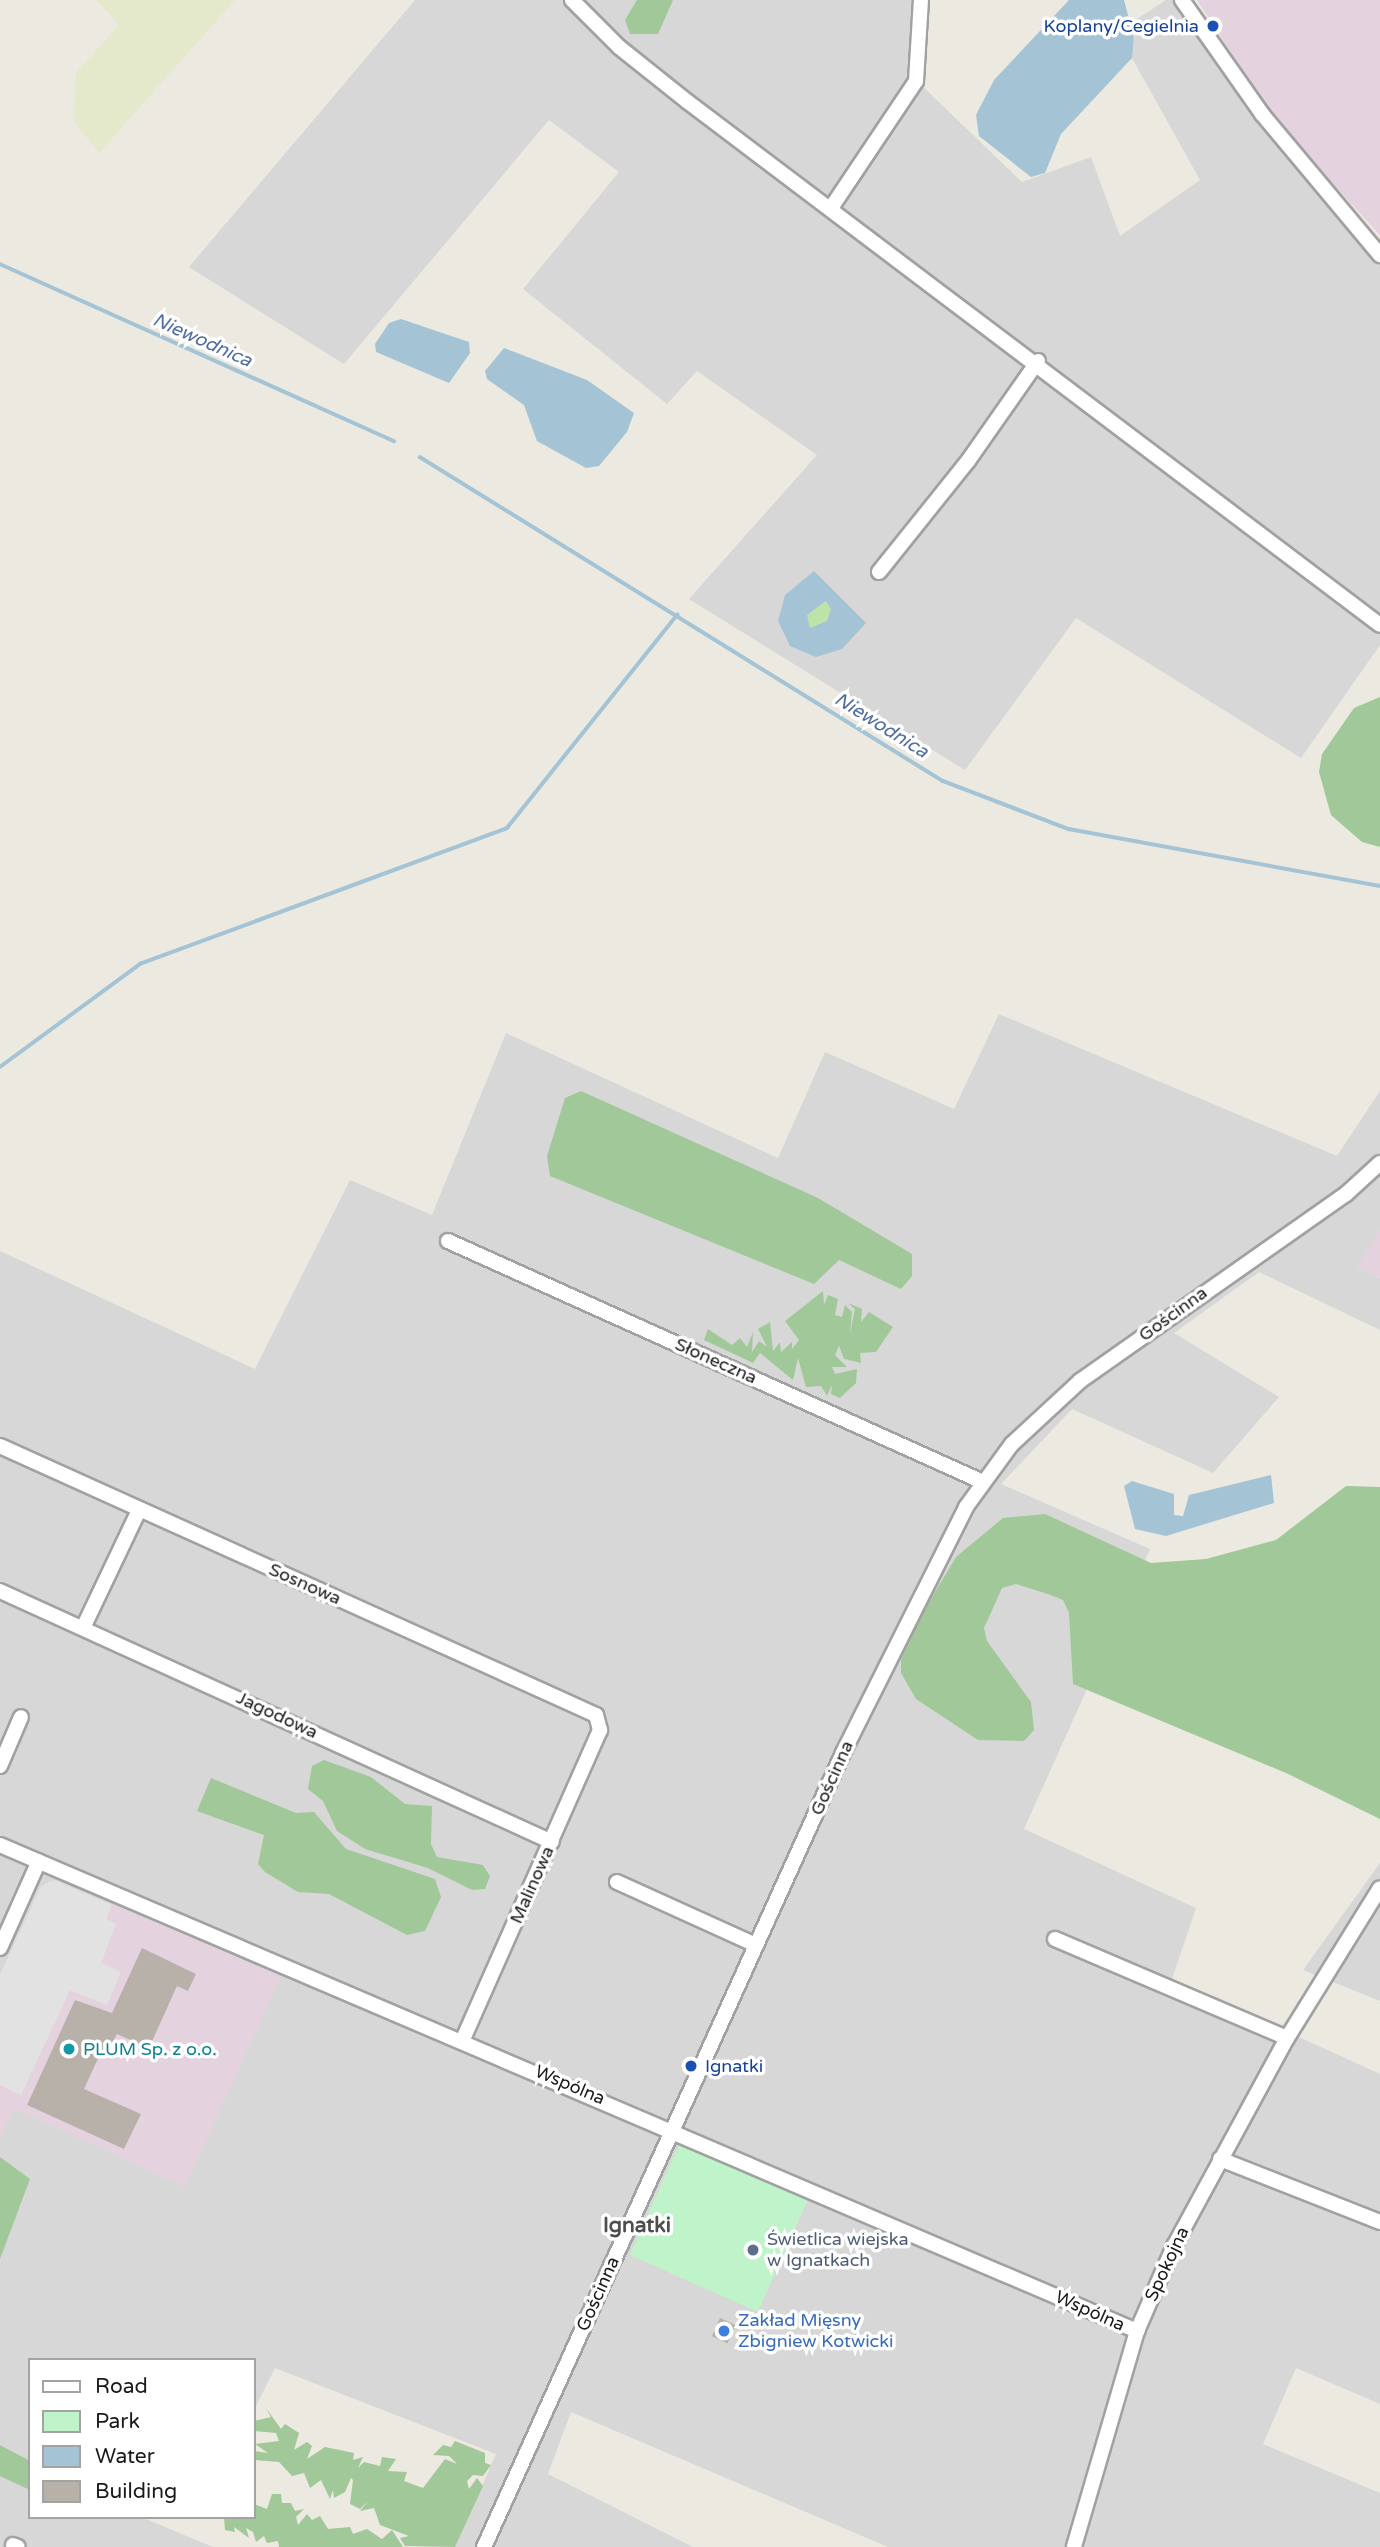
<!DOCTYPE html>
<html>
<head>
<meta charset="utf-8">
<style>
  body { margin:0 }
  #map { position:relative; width:1380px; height:2547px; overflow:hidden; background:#ebe9e0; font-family:"Varela Round",sans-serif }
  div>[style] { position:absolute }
  .residential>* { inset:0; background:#d8d7d7 }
  .industrial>* { inset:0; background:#e4d3df }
  .farmland>* { inset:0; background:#e4e9cc }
  .grass>* { inset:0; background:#bee3a9 }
  .forest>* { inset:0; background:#a0c898 }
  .park>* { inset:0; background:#bff4ca; transform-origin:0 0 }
  .parking>* { inset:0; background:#e2e2e2 }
  .water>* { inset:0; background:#a4c4d6 }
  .stream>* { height:3.5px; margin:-1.75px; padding:0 1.75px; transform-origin:1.75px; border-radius:1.75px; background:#a4c4d6 }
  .building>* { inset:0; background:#b7b1aa; transform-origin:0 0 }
  .roads { filter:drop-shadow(2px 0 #a1a1a1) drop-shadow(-2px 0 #a1a1a1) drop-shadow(0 2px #a1a1a1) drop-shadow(0 -2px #a1a1a1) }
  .minor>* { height:14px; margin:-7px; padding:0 7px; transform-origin:7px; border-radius:7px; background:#fff }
  .dots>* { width:19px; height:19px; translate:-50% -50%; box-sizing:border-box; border:4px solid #fff; border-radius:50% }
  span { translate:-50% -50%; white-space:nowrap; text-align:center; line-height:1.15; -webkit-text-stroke:7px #fff; paint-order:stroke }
  .transit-label { font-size:18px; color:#164399 }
  .right { translate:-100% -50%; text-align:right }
  .left { translate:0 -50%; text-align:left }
  .street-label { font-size:18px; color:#1a1a1a }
  .culture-label { font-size:18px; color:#0d838f }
  .service-label { font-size:18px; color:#4e5e75 }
  .shop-label { font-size:18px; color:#366cbe }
  .water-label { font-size:19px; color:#506ea1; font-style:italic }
  .quarter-label { font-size:21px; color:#4d4d4d; font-weight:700 }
  .legend { position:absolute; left:28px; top:2358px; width:228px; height:161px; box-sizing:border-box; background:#fff; border:2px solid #a3a3a3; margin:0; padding:9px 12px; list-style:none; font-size:21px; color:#1a1a1a }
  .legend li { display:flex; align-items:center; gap:14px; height:35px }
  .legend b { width:35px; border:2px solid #a3a3a3 }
</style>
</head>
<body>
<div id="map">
  <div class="residential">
    <div style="clip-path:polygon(415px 0,921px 0,917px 81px,1022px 182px,1091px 157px,1120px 236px,1200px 180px,1132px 58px,1137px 19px,1166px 0,1182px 0,1380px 254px,1380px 645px,1301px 758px,1076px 618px,965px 770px,689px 599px,817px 455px,697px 371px,667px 404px,523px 289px,619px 172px,549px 120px,344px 364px,189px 267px)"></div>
    <div style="clip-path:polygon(999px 1014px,1337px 1156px,1380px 1091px,1380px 1231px,1358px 1267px,1380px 1278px,1380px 1330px,1259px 1272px,1174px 1333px,1279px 1397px,1213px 1473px,1072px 1409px,1001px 1484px,1150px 1549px,1024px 1829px,1196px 1908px,1172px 1979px,1380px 2074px,1380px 2404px,1296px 2368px,1263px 2444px,1380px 2493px,1380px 2547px,888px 2547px,571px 2412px,548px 2474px,693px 2547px,455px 2547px,496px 2454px,275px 2368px,254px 2410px,254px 2360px,30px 2360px,30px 2517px,141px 2517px,213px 2547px,0 2547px,0 1251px,255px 1369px,350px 1180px,432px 1215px,506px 1033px,778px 1158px,825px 1052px,954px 1109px)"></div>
    <div style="clip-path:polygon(1380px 1863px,1380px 2001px,1303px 1970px)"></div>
  </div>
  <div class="industrial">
    <div style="clip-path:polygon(1197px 0,1380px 0,1380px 235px,1275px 121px)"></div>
    <div style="clip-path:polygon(1380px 1231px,1380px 1278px,1357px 1267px)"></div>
    <div style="clip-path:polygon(54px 1880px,281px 1976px,185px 2187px,14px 2108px,0 2138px,0 1975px,41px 1886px)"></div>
  </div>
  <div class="farmland">
    <div style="clip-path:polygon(96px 0,235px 0,99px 153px,74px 121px,76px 73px,119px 25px)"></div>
  </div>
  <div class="grass">
    <div style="clip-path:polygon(827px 601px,832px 609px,823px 627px,810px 628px,807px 615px)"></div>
  </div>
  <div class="forest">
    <div style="clip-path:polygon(637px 0,673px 0,658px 34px,630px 34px,625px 20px)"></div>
    <div style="clip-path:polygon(1380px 697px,1380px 847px,1362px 842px,1331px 815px,1319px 772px,1322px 754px,1354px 708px)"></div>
    <div style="clip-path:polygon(581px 1091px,818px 1198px,912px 1254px,912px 1276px,901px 1289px,839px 1260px,814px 1284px,550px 1176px,547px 1156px,565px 1098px)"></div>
    <div style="clip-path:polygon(823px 1291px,824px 1305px,828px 1295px,838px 1299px,835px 1315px,842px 1317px,845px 1305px,852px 1312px,850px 1333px,855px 1309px,848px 1303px,862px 1309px,861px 1322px,869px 1312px,893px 1327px,876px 1352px,860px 1353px,861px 1363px,844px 1359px,839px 1346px,835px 1355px,847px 1367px,832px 1367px,835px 1374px,857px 1369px,856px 1383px,840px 1398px,831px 1394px,832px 1385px,827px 1396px,821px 1386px,806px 1387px,798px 1358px,793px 1380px,760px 1353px,753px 1363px,704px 1340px,708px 1329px,732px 1345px,740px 1338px,747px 1347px,753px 1332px,752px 1352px,759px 1341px,767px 1347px,758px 1329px,770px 1322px,773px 1351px,780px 1342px,781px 1352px,792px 1342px,792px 1349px,799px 1340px,785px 1321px)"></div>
    <div style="clip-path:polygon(1346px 1486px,1380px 1487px,1380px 1819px,1286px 1773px,1073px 1684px,1069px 1613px,1063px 1600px,1048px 1594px,1016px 1584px,1002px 1588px,984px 1628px,987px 1641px,1031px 1702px,1034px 1730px,1024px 1741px,978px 1740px,916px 1699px,901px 1673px,901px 1659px,926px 1607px,956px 1557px,1003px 1518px,1045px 1514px,1151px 1563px,1206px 1559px,1276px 1540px)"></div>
    <div style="clip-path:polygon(324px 1760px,371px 1777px,405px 1804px,432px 1806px,431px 1844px,437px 1857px,483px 1865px,490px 1876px,485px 1889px,472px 1890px,428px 1868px,365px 1849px,337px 1831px,323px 1801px,308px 1789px,312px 1766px)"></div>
    <div style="clip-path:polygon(211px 1778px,296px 1813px,314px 1812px,346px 1849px,435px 1879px,441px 1897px,425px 1931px,407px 1935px,329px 1894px,298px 1892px,265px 1872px,258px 1864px,264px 1835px,197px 1811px)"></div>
    <div style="clip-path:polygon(0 2157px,30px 2179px,0 2259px)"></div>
    <div style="clip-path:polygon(266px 2408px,281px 2429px,285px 2424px,299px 2433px,294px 2450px,307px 2442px,312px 2446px,307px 2459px,325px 2447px,354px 2453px,353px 2460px,363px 2457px,358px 2468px,364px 2462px,380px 2466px,382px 2457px,396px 2459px,388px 2471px,407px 2472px,404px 2481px,423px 2488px,445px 2459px,457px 2464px,449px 2456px,433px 2455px,443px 2445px,451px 2447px,455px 2441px,485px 2453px,485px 2463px,491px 2465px,483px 2476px,473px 2475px,467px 2481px,469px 2489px,477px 2478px,483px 2486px,455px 2547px,405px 2546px,400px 2538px,409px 2536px,380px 2525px,374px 2508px,360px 2511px,369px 2500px,360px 2509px,350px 2504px,353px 2480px,351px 2478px,345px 2492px,334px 2498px,333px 2490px,330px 2499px,321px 2480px,310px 2488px,304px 2473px,292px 2476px,279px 2462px,254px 2460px,254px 2451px,268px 2453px,255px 2444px,279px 2441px,276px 2433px,254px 2431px,254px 2421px,271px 2417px)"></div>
    <div style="clip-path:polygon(0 2445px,30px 2461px,30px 2490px,0 2476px)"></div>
    <div style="clip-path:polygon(272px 2494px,281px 2494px,282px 2503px,291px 2503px,295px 2511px,304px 2509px,296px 2517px,298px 2525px,307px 2514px,312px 2520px,320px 2516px,328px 2529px,350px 2527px,353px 2534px,367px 2529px,382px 2539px,392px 2530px,403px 2547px,279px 2547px,278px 2541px,267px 2543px,264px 2536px,256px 2542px,253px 2532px,246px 2528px,249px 2538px,234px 2527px,235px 2532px,225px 2530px,224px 2517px,254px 2517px,254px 2504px,267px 2509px)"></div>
  </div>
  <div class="park">
    <div style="left:682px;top:2138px;width:140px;height:128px;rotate:24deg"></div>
  </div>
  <div class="parking">
    <div style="clip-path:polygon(54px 1880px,112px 1905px,106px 1919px,116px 1924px,101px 1963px,121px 1972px,107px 2005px,70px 1990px,21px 2095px,0 2085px,0 1975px,41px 1886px)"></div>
  </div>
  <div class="water">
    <div style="clip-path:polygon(1069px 0,1124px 0,1134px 38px,1132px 58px,1061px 134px,1045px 173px,1031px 177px,979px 136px,976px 115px,994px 80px)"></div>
    <div style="clip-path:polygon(401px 319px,469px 342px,470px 353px,449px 383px,376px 352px,375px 344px,389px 323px)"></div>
    <div style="clip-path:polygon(504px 348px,587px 380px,634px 413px,627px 432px,599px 466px,586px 468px,537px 441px,524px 405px,487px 379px,485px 371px)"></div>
    <div style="clip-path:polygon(evenodd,814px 571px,866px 623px,842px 649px,816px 657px,790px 646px,778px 621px,785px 595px,814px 571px,826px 601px,831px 609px,827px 621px,810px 628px,807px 615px,826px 601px)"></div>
    <div style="clip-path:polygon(1271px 1475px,1274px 1503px,1166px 1536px,1135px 1529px,1124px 1486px,1132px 1481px,1174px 1494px,1174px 1515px,1183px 1516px,1189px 1495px)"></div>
  </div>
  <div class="stream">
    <div style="left:0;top:264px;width:432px;rotate:24.2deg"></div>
    <div style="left:420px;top:457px;width:615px;rotate:31.78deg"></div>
    <div style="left:943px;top:781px;width:135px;rotate:20.9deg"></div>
    <div style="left:1069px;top:829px;width:316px;rotate:10.4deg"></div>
    <div style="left:0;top:1067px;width:174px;rotate:-36.3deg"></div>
    <div style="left:140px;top:964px;width:391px;rotate:-20.3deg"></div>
    <div style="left:507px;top:828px;width:273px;rotate:-51.4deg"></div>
  </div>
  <div class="building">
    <div style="clip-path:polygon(142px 1948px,196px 1974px,188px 1991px,177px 1986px,149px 2048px,117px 2034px,106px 2055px,101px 2052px,84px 2089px,141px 2114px,124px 2149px,27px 2105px,75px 2000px,112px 2013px)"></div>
    <div style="left:720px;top:2318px;width:17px;height:20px;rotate:24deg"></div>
  </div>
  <div class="roads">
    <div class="minor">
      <div style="left:572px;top:0;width:66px;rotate:45deg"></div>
      <div style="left:619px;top:47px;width:88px;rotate:38.6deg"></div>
      <div style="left:688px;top:102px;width:867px;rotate:37.08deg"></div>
      <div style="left:1182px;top:0;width:139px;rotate:54.9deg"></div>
      <div style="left:1262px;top:114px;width:184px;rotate:50.1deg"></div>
      <div style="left:831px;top:208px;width:153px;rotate:-56.2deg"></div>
      <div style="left:916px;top:81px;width:81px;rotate:-86.5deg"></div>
      <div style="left:879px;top:572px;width:142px;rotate:-51.3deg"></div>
      <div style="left:968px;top:461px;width:122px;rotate:-55deg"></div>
      <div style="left:448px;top:1241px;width:587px;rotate:24.25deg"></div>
      <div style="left:0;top:1446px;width:654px;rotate:24.29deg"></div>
      <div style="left:596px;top:1715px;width:16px;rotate:75deg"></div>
      <div style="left:600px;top:1730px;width:338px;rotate:113.9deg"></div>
      <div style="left:0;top:1591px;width:606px;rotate:24.45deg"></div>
      <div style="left:84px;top:1626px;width:128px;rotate:-64.6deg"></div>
      <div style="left:0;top:1766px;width:53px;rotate:-66.8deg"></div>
      <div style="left:0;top:1845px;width:1237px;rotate:23.14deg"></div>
      <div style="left:617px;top:1882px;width:153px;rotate:24.4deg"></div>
      <div style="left:1055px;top:1939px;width:252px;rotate:23.1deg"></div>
      <div style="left:1287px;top:2038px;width:237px;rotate:118.5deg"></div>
      <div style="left:1174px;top:2246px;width:93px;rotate:113.5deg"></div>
      <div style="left:1137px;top:2331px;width:225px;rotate:106.3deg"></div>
      <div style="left:0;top:1948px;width:95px;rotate:-65.9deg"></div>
      <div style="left:1287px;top:2038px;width:176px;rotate:-58.2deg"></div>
      <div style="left:1220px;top:2159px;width:172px;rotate:21.5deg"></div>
      <div style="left:13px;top:2545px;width:5px;rotate:22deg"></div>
      <div style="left:484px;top:2547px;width:871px;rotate:-65.67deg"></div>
      <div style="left:843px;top:1753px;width:275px;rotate:-63.4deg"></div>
      <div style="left:966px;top:1507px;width:78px;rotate:-53.9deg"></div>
      <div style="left:1012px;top:1444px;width:93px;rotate:-42.8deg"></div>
      <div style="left:1080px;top:1381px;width:325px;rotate:-35.1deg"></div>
      <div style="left:1346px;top:1194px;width:46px;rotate:-42.4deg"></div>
    </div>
  </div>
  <div class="dots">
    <div style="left:1213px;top:26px;background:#1a4fb4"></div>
    <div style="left:69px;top:2049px;background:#0f9aa8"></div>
    <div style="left:691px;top:2066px;background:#1a4fb4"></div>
    <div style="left:753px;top:2250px;background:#5c6f8a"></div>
    <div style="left:724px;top:2331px;background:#3f7fe0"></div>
  </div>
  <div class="transit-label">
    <span class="right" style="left:1199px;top:26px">Koplany/Cegielnia</span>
    <span class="left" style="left:705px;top:2066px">Ignatki</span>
  </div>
  <div class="street-label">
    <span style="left:1173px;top:1314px;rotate:-36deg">Gościnna</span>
    <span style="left:716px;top:1361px;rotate:24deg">Słoneczna</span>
    <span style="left:305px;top:1584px;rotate:24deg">Sosnowa</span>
    <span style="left:277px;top:1715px;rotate:25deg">Jagodowa</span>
    <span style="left:832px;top:1778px;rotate:-66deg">Gościnna</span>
    <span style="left:532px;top:1885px;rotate:-66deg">Malinowa</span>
    <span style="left:570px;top:2085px;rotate:23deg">Wspólna</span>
    <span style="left:1167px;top:2264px;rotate:-65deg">Spokojna</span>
    <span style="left:598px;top:2294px;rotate:-66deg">Gościnna</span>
    <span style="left:1090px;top:2311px;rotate:24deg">Wspólna</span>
  </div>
  <div class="culture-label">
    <span class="left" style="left:83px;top:2049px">PLUM Sp. z o.o.</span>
  </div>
  <div class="service-label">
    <span class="left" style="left:767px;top:2250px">Świetlica wiejska<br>w Ignatkach</span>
  </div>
  <div class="shop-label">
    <span class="left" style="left:738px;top:2331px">Zakład Mięsny<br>Zbigniew Kotwicki</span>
  </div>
  <div class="water-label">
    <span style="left:202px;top:341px;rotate:24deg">Niewodnica</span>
    <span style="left:881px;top:726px;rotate:32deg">Niewodnica</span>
  </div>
  <div class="quarter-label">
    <span style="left:637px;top:2226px">Ignatki</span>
  </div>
  <ul class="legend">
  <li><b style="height:9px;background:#fff"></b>Road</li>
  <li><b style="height:19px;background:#bff4ca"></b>Park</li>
  <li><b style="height:19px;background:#a4c4d6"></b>Water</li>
  <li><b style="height:19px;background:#b7b1aa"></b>Building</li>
  </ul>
</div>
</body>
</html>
